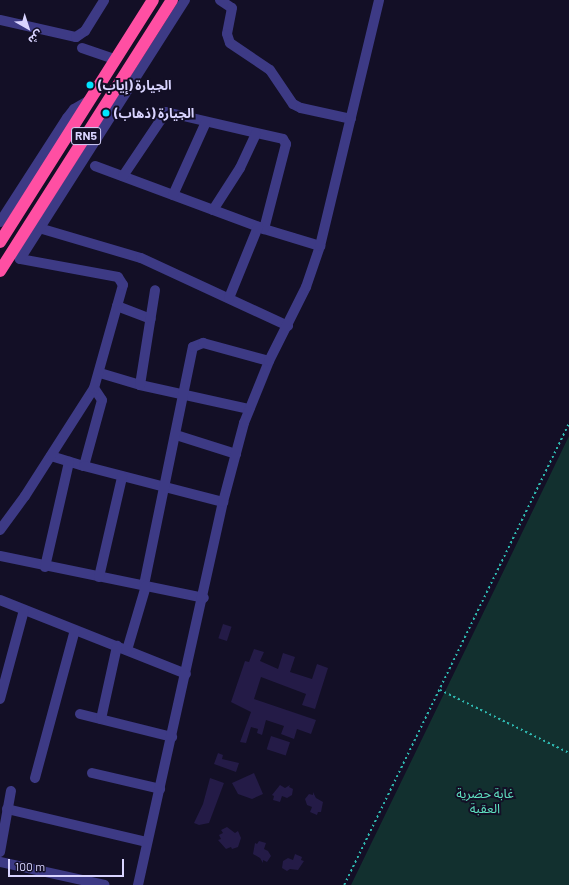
<!DOCTYPE html>
<html>
<head>
<meta charset="utf-8">
<style>
  body { margin:0 }
  #map { position:relative; width:569px; height:885px; overflow:hidden; background:#130f26; font-family:Barlow,"Noto Sans Arabic",sans-serif }
  div>[style] { position:absolute }
  .green>* { inset:0; background:#12302f }
  .building>* { inset:0; background:#241b47; transform-origin:0 0 }
  .path>* { height:1.5px; margin-top:-0.75px; transform-origin:0; background:repeating-linear-gradient(90deg,#2fb8b0 0 2px,transparent 0 5px) }
  .minor>* { height:10px; margin:-5px; padding:0 5px; transform-origin:5px; border-radius:5px; background:#3d3a85 }
  .highway>* { height:12px; margin:-6px; padding:0 6px; transform-origin:6px; border-radius:6px; background:#ff4fa3 }
  .dots>* { width:11px; height:11px; translate:-50% -50%; box-sizing:border-box; border:2px solid #130f26; border-radius:50% }
  span { translate:-50% -50%; white-space:nowrap; text-align:center; line-height:1.15; -webkit-text-stroke:4px #130f26; paint-order:stroke }
  .shield-label span { padding:1px 3px; background:#130f26; border:1px solid; border-radius:3px; -webkit-text-stroke-width:0 }
  .shield-label { font-size:12px; color:#d9d4ff; font-weight:700 }
  .poi-label { font-size:13px; color:#d9d4ff; font-weight:700 }
  .left { translate:0 -50%; text-align:left }
  .park-label { font-size:13px; color:#5fe0c0 }
  .north { position:absolute; left:8px; top:8px; width:40px; height:40px; -webkit-text-stroke:3px #130f26; paint-order:stroke; rotate:141deg; font-size:11px; font-weight:700; line-height:16px; text-align:center; color:#d9d4ff }
  .north::after { content:''; display:block; margin:auto; width:14px; height:18px; background:#d9d4ff; clip-path:polygon(50% 0,100% 100%,50% 72%,0 100%) }
  .scale { position:absolute; left:8px; top:859px; width:116px; height:18px; box-sizing:border-box; border:2px solid #d9d4ff; border-top:0; padding-left:5px; font-size:12px; line-height:14px; white-space:nowrap; color:#d9d4ff; -webkit-text-stroke:3px #130f26; paint-order:stroke }
</style>
</head>
<body>
<div id="map">
  <div class="green">
    <div style="clip-path:polygon(569px 436px,569px 885px,351px 885px,456px 669px)"></div>
  </div>
  <div class="building">
    <div style="left:223px;top:624px;width:9px;height:15px;rotate:18deg"></div>
    <div style="clip-path:polygon(254px 649px,264px 652px,260px 661px,278px 669px,283px 653px,295px 657px,290px 672px,312px 679px,317px 664px,328px 668px,315px 709px,302px 705px,306px 694px,261px 677px,254px 699px,316px 720px,311px 734px,297px 729px,294px 739px,281px 734px,284px 726px,266px 720px,262px 735px,257px 733px,258px 729px,251px 727px,246px 743px,240px 742px,251px 712px,231px 702px,245px 661px,249px 662px)"></div>
    <div style="left:271px;top:736px;width:20px;height:14px;rotate:18deg"></div>
    <div style="clip-path:polygon(218px 753px,223px 755px,222px 759px,239px 763px,236px 772px,214px 764px)"></div>
    <div style="clip-path:polygon(254px 773px,263px 794px,252px 799px,238px 794px,232px 783px)"></div>
    <div style="clip-path:polygon(210px 778px,224px 783px,209px 823px,199px 825px,194px 823px,203px 804px)"></div>
    <div style="clip-path:polygon(280px 785px,285px 788px,290px 785px,289px 787px,293px 789px,292px 795px,287px 798px,282px 796px,280px 802px,273px 800px,274px 796px,272px 795px)"></div>
    <div style="clip-path:polygon(313px 792px,316px 798px,323px 802px,321px 812px,318px 812px,317px 815px,310px 812px,312px 807px,307px 805px,305px 799px,309px 794px,313px 795px)"></div>
    <div style="clip-path:polygon(227px 827px,235px 833px,238px 831px,241px 838px,238px 847px,232px 849px,231px 847px,226px 849px,218px 840px,221px 839px,219px 835px,223px 833px,221px 830px)"></div>
    <div style="clip-path:polygon(259px 841px,266px 843px,264px 849px,268px 851px,271px 856px,267px 862px,263px 860px,263px 863px,260px 858px,253px 854px,255px 843px,257px 844px)"></div>
    <div style="clip-path:polygon(295px 854px,302px 857px,301px 860px,304px 861px,298px 870px,290px 869px,287px 871px,282px 868px,283px 861px,288px 858px,293px 860px)"></div>
  </div>
  <div class="path">
    <div style="left:440px;top:690px;width:144px;rotate:26deg"></div>
    <div style="left:344px;top:885px;width:514px;rotate:-64.03deg"></div>
  </div>
  <div class="minor">
    <div style="left:220px;top:0;width:14px;rotate:34deg"></div>
    <div style="left:232px;top:8px;width:26px;rotate:101deg"></div>
    <div style="left:227px;top:34px;width:9px;rotate:72deg"></div>
    <div style="left:230px;top:43px;width:48px;rotate:34deg"></div>
    <div style="left:270px;top:70px;width:41px;rotate:55.9deg"></div>
    <div style="left:293px;top:104px;width:9px;rotate:27deg"></div>
    <div style="left:301px;top:108px;width:51px;rotate:12.4deg"></div>
    <div style="left:0;top:20px;width:78px;rotate:12.6deg"></div>
    <div style="left:76px;top:37px;width:11px;rotate:-34deg"></div>
    <div style="left:85px;top:31px;width:36px;rotate:-58deg"></div>
    <div style="left:82px;top:48px;width:34px;rotate:19deg"></div>
    <div style="left:95px;top:166px;width:180px;rotate:20.4deg"></div>
    <div style="left:264px;top:229px;width:59px;rotate:16.9deg"></div>
    <div style="left:123px;top:176px;width:77px;rotate:-56.1deg"></div>
    <div style="left:166px;top:112px;width:120px;rotate:13deg"></div>
    <div style="left:283px;top:139px;width:6px;rotate:59deg"></div>
    <div style="left:286px;top:144px;width:88px;rotate:104.5deg"></div>
    <div style="left:173px;top:195px;width:80px;rotate:-65.7deg"></div>
    <div style="left:213px;top:210px;width:50px;rotate:-57.3deg"></div>
    <div style="left:240px;top:168px;width:38px;rotate:-65deg"></div>
    <div style="left:0;top:222px;width:124px;rotate:-57.2deg"></div>
    <div style="left:67px;top:118px;width:11px;rotate:-52deg"></div>
    <div style="left:74px;top:109px;width:16px;rotate:-30deg"></div>
    <div style="left:39px;top:228px;width:106px;rotate:16.4deg"></div>
    <div style="left:141px;top:258px;width:162px;rotate:24.8deg"></div>
    <div style="left:229px;top:298px;width:77px;rotate:-67.8deg"></div>
    <div style="left:117px;top:306px;width:36px;rotate:21deg"></div>
    <div style="left:100px;top:373px;width:42px;rotate:16.7deg"></div>
    <div style="left:140px;top:385px;width:112px;rotate:12.4deg"></div>
    <div style="left:140px;top:385px;width:96px;rotate:-81deg"></div>
    <div style="left:176px;top:435px;width:63px;rotate:17.6deg"></div>
    <div style="left:51px;top:456px;width:34px;rotate:17deg"></div>
    <div style="left:84px;top:466px;width:68px;rotate:-74.7deg"></div>
    <div style="left:102px;top:400px;width:14px;rotate:-124deg"></div>
    <div style="left:84px;top:466px;width:144px;rotate:14.5deg"></div>
    <div style="left:0;top:530px;width:42px;rotate:-53.7deg"></div>
    <div style="left:25px;top:496px;width:128px;rotate:-57.4deg"></div>
    <div style="left:94px;top:388px;width:107px;rotate:-74.3deg"></div>
    <div style="left:123px;top:285px;width:9px;rotate:-122deg"></div>
    <div style="left:118px;top:277px;width:100px;rotate:-169.6deg"></div>
    <div style="left:20px;top:259px;width:307px;rotate:-57.5deg"></div>
    <div style="left:0;top:556px;width:208px;rotate:11.6deg"></div>
    <div style="left:45px;top:567px;width:108px;rotate:-77.1deg"></div>
    <div style="left:99px;top:577px;width:103px;rotate:-77deg"></div>
    <div style="left:144px;top:585px;width:243px;rotate:-78.4deg"></div>
    <div style="left:193px;top:347px;width:11px;rotate:-22deg"></div>
    <div style="left:203px;top:343px;width:68px;rotate:15.3deg"></div>
    <div style="left:0;top:600px;width:200px;rotate:21.7deg"></div>
    <div style="left:127px;top:650px;width:67px;rotate:-73.5deg"></div>
    <div style="left:0;top:699px;width:92px;rotate:-74.9deg"></div>
    <div style="left:80px;top:714px;width:95px;rotate:14deg"></div>
    <div style="left:101px;top:719px;width:75px;rotate:-77.6deg"></div>
    <div style="left:92px;top:773px;width:70px;rotate:13.2deg"></div>
    <div style="left:35px;top:778px;width:153px;rotate:-74.9deg"></div>
    <div style="left:7px;top:809px;width:144px;rotate:13.3deg"></div>
    <div style="left:0;top:852px;width:62px;rotate:-79.8deg"></div>
    <div style="left:0;top:862px;width:107px;rotate:12.4deg"></div>
    <div style="left:138px;top:885px;width:392px;rotate:-77.5deg"></div>
    <div style="left:223px;top:502px;width:82px;rotate:-75.1deg"></div>
    <div style="left:244px;top:423px;width:67px;rotate:-68deg"></div>
    <div style="left:269px;top:361px;width:83px;rotate:-63.4deg"></div>
    <div style="left:306px;top:287px;width:43px;rotate:-71.1deg"></div>
    <div style="left:320px;top:246px;width:253px;rotate:-76.5deg"></div>
  </div>
  <div class="highway">
    <div style="left:0;top:242px;width:286px;rotate:-57.7deg"></div>
    <div style="left:0;top:271px;width:321px;rotate:-57.6deg"></div>
  </div>
  <div class="dots">
    <div style="left:90px;top:85px;background:#00e5ff"></div>
    <div style="left:106px;top:113px;background:#00e5ff"></div>
  </div>
  <div class="shield-label">
    <span style="left:86px;top:136px">RN5</span>
  </div>
  <div class="poi-label">
    <span class="left" style="left:98px;top:85px">الجيارة (إياب)</span>
    <span class="left" style="left:114px;top:113px">الجيارة (ذهاب)</span>
  </div>
  <div class="park-label">
    <span style="left:485px;top:801px">غابة حضرية<br>العقبة</span>
  </div>
  <div class="north">ش</div>
  <div class="scale">100 m</div>
</div>
</body>
</html>
